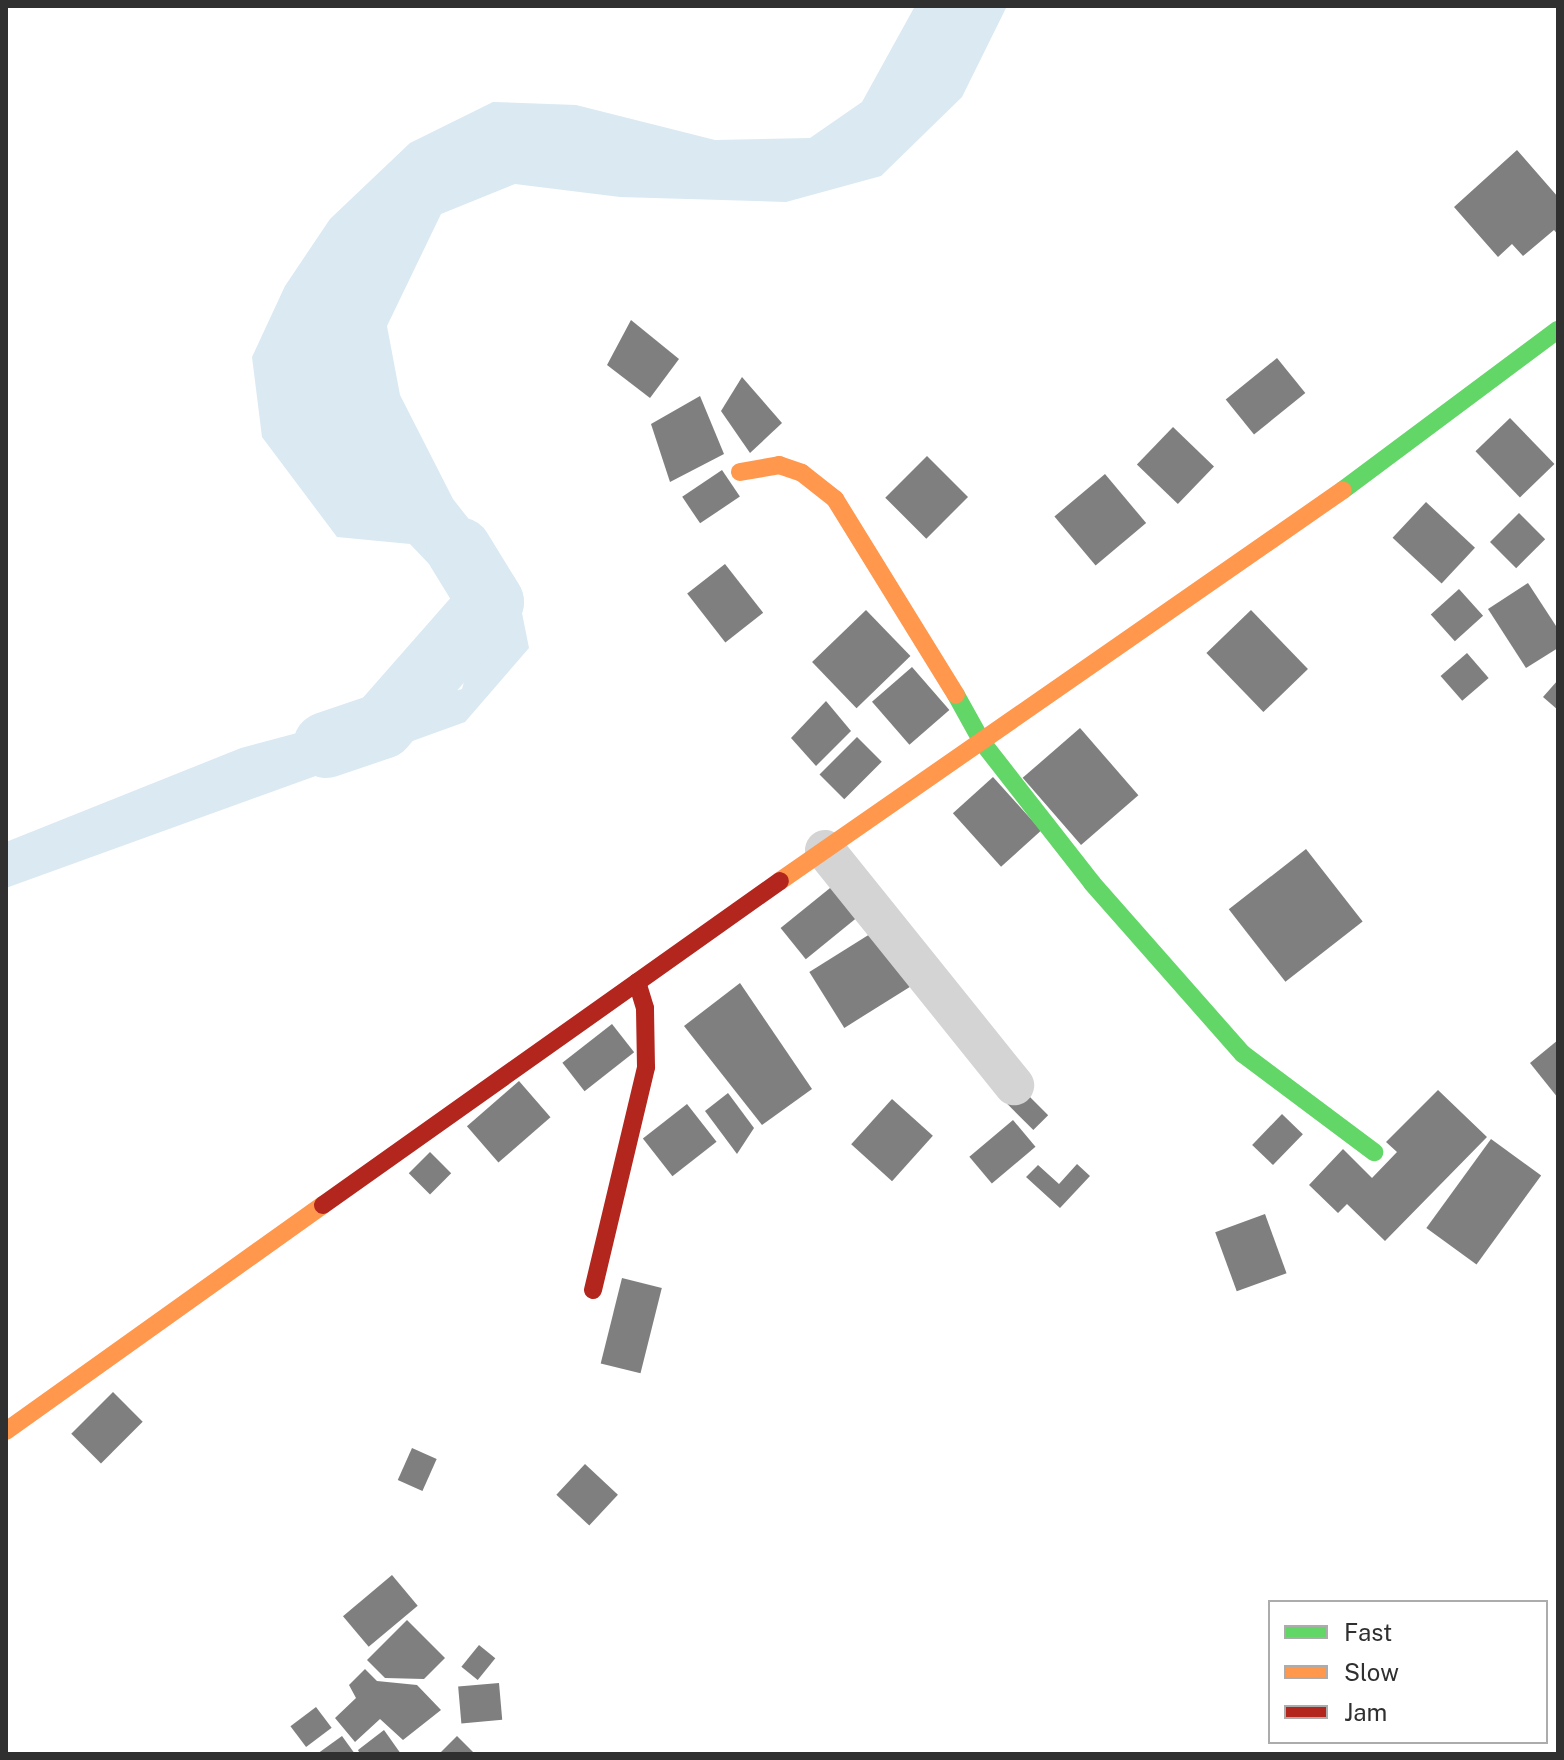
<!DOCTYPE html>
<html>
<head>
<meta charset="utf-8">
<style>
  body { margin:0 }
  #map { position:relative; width:1564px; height:1760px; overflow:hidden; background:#fff; font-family:"Public Sans",sans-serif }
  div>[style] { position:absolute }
  .water>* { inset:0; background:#dae9f2 }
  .river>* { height:66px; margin:-33px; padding:0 33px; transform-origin:33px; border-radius:33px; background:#dae9f2 }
  .building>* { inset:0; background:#7f7f7f; transform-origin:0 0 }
  .street>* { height:40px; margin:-20px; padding:0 20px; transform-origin:20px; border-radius:20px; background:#d4d4d4 }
  .fast>* { height:18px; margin:-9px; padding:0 9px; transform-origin:9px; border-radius:9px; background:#63d668 }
  .slow>* { height:18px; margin:-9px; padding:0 9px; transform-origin:9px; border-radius:9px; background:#ff974d }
  .jam>* { height:18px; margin:-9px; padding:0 9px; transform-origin:9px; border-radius:9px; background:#b3261e }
  span { translate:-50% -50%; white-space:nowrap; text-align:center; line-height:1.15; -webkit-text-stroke:8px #fff; paint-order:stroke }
  .frame { position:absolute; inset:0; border:8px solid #303030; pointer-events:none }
  .legend { position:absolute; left:1268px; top:1600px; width:280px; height:144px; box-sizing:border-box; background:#fff; border:2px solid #acacac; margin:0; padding:10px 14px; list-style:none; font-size:24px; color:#303030 }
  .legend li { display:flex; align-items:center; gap:16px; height:40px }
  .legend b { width:40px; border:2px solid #acacac }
</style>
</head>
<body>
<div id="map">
  <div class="water">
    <div style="clip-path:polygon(915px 6px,1007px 6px,962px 97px,881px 176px,786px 202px,620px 197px,515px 184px,441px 214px,387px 326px,400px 395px,453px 499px,515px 578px,529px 648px,465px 722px,6px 888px,6px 842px,241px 748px,462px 689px,477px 635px,450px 586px,410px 544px,337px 537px,262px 437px,252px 357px,285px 286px,330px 219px,410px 143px,493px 102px,576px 105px,715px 140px,810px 138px,862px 102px)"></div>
  </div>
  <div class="river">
    <div style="left:326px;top:745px;width:59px;rotate:-18.7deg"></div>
    <div style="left:382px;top:726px;width:165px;rotate:-48.7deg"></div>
    <div style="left:491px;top:602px;width:61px;rotate:-121.6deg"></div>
  </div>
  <div class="building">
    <div style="clip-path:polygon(1517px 150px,1558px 197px,1558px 235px,1554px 230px,1523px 256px,1512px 244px,1498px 257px,1454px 207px)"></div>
    <div style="clip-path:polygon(631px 320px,679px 359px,650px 398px,607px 365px)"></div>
    <div style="left:1277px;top:358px;width:45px;height:66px;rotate:51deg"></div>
    <div style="clip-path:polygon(742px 377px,782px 423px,750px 453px,721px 411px)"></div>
    <div style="clip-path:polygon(700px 396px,724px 454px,670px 482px,651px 424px)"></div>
    <div style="left:1510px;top:418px;width:64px;height:48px;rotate:46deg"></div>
    <div style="left:1173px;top:427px;width:57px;height:52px;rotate:44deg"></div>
    <div style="left:927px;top:456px;width:58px;height:59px;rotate:45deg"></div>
    <div style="left:722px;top:470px;width:32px;height:48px;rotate:56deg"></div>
    <div style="left:1105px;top:474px;width:64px;height:66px;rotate:50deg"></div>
    <div style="left:1426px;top:502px;width:67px;height:49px;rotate:43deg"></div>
    <div style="left:1519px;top:513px;width:37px;height:41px;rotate:45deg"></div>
    <div style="left:725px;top:564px;width:62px;height:48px;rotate:52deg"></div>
    <div style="clip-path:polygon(1528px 583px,1558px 629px,1558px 648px,1526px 668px,1488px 609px)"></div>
    <div style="left:1459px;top:589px;width:36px;height:38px;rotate:48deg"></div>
    <div style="left:866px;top:610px;width:64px;height:75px;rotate:46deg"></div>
    <div style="left:1251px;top:610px;width:82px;height:62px;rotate:46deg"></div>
    <div style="left:1467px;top:653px;width:33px;height:35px;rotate:49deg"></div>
    <div style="left:912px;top:667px;width:57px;height:53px;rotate:49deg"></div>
    <div style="clip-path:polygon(1558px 680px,1558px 710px,1543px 697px)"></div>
    <div style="clip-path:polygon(826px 701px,851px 731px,816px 766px,791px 738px)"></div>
    <div style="left:1080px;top:728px;width:89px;height:76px;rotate:49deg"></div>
    <div style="left:857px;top:737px;width:35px;height:53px;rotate:45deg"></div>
    <div style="left:993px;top:777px;width:72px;height:54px;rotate:48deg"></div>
    <div style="left:1306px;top:849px;width:92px;height:98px;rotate:52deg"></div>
    <div style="left:835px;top:884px;width:40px;height:70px;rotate:51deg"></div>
    <div style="left:878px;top:929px;width:66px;height:81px;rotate:58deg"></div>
    <div style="clip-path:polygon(740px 983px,812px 1089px,762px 1125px,684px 1026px)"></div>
    <div style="left:612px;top:1024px;width:36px;height:63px;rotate:52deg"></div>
    <div style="clip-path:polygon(1558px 1040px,1558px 1098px,1530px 1063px)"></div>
    <div style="left:519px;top:1081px;width:48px;height:69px;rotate:49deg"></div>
    <div style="left:1022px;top:1089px;width:37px;height:21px;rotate:45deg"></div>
    <div style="clip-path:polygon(1438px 1090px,1487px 1137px,1385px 1241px,1347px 1204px,1338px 1213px,1309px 1185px,1343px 1149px,1372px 1178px,1397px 1152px,1386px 1142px)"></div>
    <div style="clip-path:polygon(728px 1093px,754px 1128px,737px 1154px,705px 1111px)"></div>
    <div style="left:892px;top:1099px;width:55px;height:61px;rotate:42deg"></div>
    <div style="left:687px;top:1104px;width:48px;height:56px;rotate:52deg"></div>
    <div style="left:1282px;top:1114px;width:29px;height:43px;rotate:44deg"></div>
    <div style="left:1013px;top:1120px;width:35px;height:57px;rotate:50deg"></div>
    <div style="left:1491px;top:1139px;width:62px;height:110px;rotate:36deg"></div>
    <div style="left:430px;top:1152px;width:30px;height:30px;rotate:45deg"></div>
    <div style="clip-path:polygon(1077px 1164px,1090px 1176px,1060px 1208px,1026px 1177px,1038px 1165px,1059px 1184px)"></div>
    <div style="left:1265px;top:1214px;width:63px;height:53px;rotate:70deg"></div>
    <div style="left:622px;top:1278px;width:41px;height:88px;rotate:14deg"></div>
    <div style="left:113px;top:1392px;width:42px;height:59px;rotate:45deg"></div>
    <div style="left:412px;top:1448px;width:27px;height:35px;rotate:24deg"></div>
    <div style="left:585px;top:1464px;width:45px;height:42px;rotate:43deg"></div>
    <div style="left:392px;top:1575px;width:40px;height:64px;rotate:50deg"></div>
    <div style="clip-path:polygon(407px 1620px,445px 1658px,424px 1679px,385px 1678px,367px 1660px)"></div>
    <div style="left:479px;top:1645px;width:21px;height:28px;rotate:39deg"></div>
    <div style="clip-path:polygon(365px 1669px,377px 1681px,417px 1685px,441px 1710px,403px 1740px,380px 1719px,355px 1742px,335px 1718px,356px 1698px,349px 1685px)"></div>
    <div style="left:499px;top:1683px;width:37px;height:41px;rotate:85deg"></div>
    <div style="left:316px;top:1707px;width:26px;height:32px;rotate:53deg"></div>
    <div style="clip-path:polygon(384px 1730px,401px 1754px,360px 1754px,358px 1750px)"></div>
    <div style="clip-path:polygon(342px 1736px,355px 1754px,317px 1754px)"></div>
    <div style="clip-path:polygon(457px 1736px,475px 1754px,439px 1754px)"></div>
  </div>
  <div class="street">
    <div style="left:825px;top:850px;width:302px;rotate:51.2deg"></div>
  </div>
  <div class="fast">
    <div style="left:1343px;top:490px;width:268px;rotate:-36.7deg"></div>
    <div style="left:956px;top:695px;width:54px;rotate:61deg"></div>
    <div style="left:982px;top:742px;width:179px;rotate:52deg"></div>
    <div style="left:1092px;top:883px;width:228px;rotate:48.6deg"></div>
    <div style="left:1243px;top:1054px;width:164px;rotate:36.8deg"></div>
  </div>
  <div class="slow">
    <div style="left:740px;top:472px;width:40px;rotate:-10deg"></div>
    <div style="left:779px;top:465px;width:24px;rotate:19deg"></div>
    <div style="left:802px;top:473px;width:42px;rotate:38.2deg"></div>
    <div style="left:835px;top:499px;width:230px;rotate:58.3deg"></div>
    <div style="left:780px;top:881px;width:685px;rotate:-34.78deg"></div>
    <div style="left:6px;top:1431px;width:389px;rotate:-35.5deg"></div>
  </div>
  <div class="jam">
    <div style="left:323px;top:1205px;width:560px;rotate:-35.34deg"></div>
    <div style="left:593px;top:1290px;width:229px;rotate:-76.6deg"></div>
    <div style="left:646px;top:1067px;width:59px;rotate:-91deg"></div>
    <div style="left:645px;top:1008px;width:27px;rotate:-107deg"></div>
  </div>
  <div class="frame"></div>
  <ul class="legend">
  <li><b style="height:10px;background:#63d668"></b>Fast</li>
  <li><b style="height:10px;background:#ff974d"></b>Slow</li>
  <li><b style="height:10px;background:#b3261e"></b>Jam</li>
  </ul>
</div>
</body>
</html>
